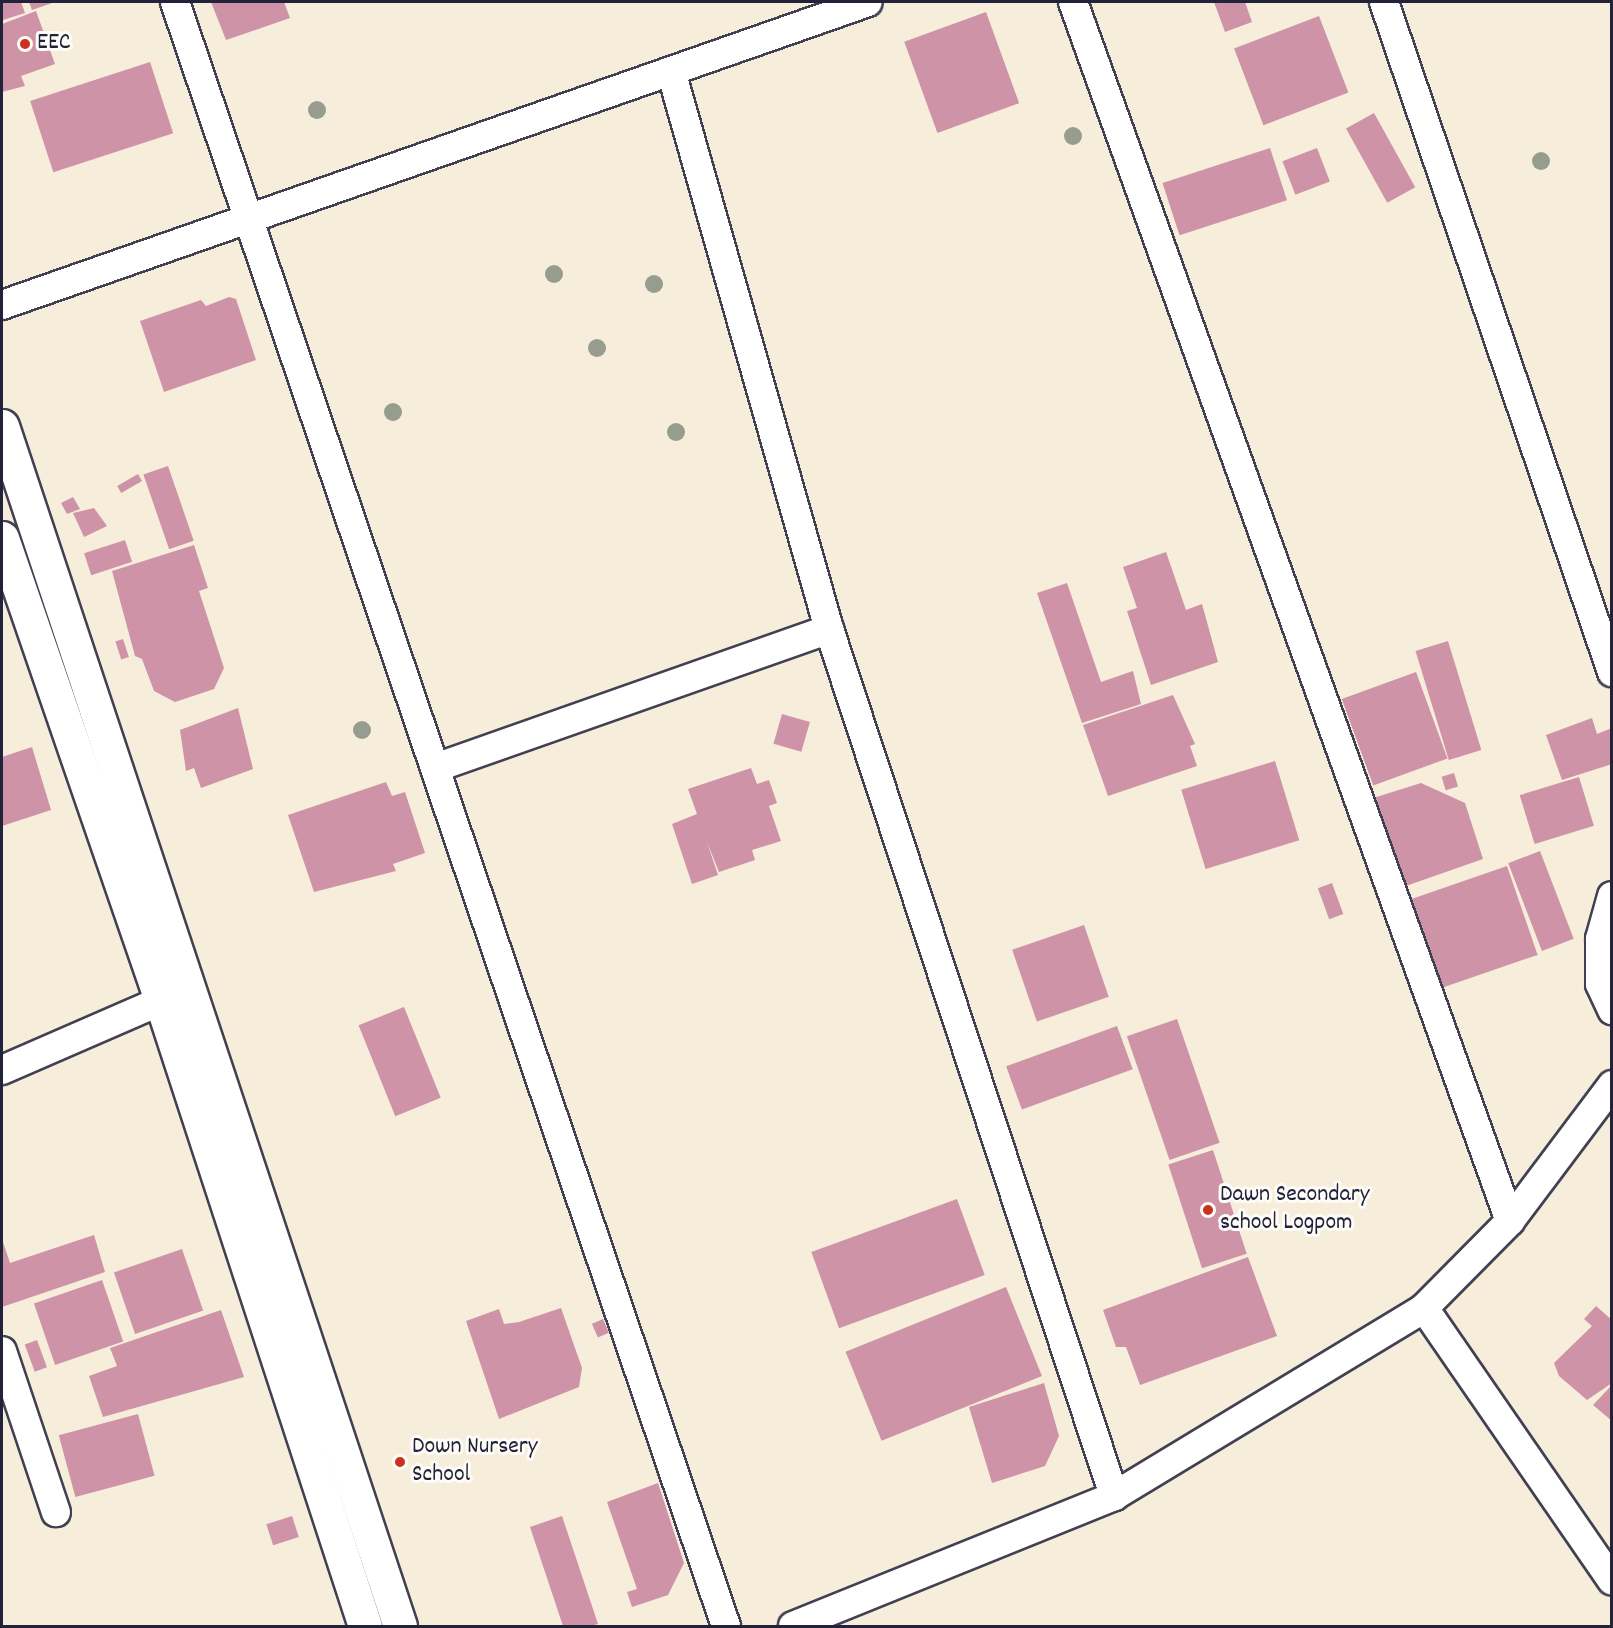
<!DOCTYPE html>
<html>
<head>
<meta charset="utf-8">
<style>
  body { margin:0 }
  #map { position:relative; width:1613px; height:1628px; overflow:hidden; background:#f6edda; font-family:Dekko,sans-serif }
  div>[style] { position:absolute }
  .building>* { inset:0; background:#ce93a7; transform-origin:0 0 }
  .roads { filter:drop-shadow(2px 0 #424053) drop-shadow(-2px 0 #424053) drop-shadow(0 2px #424053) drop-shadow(0 -2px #424053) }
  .street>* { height:28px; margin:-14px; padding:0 14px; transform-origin:14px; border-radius:14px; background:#fff }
  .secondary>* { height:33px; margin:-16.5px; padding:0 16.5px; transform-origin:16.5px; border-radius:16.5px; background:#fff }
  .trees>* { width:18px; height:18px; margin:-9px; border-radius:50%; background:#969d8f }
  .dots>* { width:16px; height:16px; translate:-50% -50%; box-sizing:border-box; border:3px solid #fdfcf7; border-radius:50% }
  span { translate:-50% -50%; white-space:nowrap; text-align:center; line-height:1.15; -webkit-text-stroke:6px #fdfcf7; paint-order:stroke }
  .poi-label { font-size:24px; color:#22223b }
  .left { translate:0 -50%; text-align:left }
  .frame { position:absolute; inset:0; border:3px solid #22223b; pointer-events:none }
</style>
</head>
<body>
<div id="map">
  <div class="building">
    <div style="clip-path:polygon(2px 2px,21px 2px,25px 13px,3px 20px)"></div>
    <div style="clip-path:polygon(29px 2px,55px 2px,32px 10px)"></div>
    <div style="clip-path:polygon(211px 2px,284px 2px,290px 18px,226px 40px)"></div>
    <div style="clip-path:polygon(1214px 2px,1245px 2px,1252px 22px,1225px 32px)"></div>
    <div style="clip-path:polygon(36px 11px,55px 64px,21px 76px,25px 86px,2px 92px,2px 24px)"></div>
    <div style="left:986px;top:12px;width:97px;height:87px;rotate:70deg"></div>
    <div style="left:1319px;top:16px;width:82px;height:91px;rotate:69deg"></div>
    <div style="left:150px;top:62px;width:75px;height:126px;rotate:72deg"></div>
    <div style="left:1374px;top:113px;width:85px;height:32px;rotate:61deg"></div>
    <div style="left:1270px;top:148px;width:55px;height:113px;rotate:72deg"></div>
    <div style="left:1317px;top:148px;width:36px;height:37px;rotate:69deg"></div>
    <div style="clip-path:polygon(229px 297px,236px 299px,256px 360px,164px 392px,140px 321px,201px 300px,206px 306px)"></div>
    <div style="left:168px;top:466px;width:79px;height:26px;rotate:71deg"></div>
    <div style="left:138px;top:474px;width:8px;height:24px;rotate:60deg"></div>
    <div style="clip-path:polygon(73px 497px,80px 509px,67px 514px,61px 503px)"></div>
    <div style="clip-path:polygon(94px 508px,107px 526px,84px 537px,73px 513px)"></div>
    <div style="left:125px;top:540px;width:23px;height:43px;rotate:72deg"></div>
    <div style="clip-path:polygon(194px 545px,208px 588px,199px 591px,224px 668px,214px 689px,175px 702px,154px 691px,142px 659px,135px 656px,112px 571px)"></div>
    <div style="clip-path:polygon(1166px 552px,1186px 610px,1202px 604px,1218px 662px,1151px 685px,1127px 611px,1137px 608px,1123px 567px)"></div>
    <div style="clip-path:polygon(1067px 583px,1101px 682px,1133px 671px,1141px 704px,1082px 723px,1037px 593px)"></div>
    <div style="left:123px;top:639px;width:19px;height:8px;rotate:72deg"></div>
    <div style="left:1448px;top:641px;width:114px;height:34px;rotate:73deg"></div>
    <div style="left:1416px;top:672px;width:92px;height:79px;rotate:70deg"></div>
    <div style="clip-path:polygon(1173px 695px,1195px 744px,1190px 746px,1197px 766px,1108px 796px,1083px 725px)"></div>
    <div style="clip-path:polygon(238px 708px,253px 769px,201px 788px,194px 768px,186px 771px,180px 730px)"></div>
    <div style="left:782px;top:714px;width:29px;height:31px;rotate:16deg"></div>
    <div style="clip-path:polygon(1592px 718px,1597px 734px,1612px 728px,1612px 764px,1562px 780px,1546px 735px)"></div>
    <div style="clip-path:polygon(32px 747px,51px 810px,2px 826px,2px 757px)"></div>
    <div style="left:1275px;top:761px;width:83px;height:98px;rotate:73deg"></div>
    <div style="clip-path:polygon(751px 768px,757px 784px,769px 780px,777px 803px,769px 806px,781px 841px,752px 850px,755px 860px,719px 872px,707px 842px,718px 875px,692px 884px,672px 824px,697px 814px,688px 789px)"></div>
    <div style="left:1454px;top:773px;width:14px;height:13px;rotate:73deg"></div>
    <div style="left:1579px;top:777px;width:51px;height:62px;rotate:73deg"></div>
    <div style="clip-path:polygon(386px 782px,392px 796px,405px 792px,425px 853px,393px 864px,396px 871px,314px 892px,288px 815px)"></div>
    <div style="clip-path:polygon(1421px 783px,1465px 803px,1483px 859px,1400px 888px,1370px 799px)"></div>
    <div style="left:1540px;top:851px;width:94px;height:34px;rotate:69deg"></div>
    <div style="left:1507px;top:866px;width:94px;height:101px;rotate:71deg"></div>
    <div style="left:1332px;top:883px;width:33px;height:15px;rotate:70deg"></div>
    <div style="left:1084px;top:925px;width:76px;height:76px;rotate:71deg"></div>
    <div style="left:404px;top:1007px;width:98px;height:49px;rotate:68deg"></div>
    <div style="left:1177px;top:1019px;width:131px;height:53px;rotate:71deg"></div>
    <div style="left:1117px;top:1026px;width:46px;height:118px;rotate:70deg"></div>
    <div style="left:1213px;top:1150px;width:109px;height:47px;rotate:72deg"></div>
    <div style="left:957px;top:1199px;width:81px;height:155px;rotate:70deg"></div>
    <div style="clip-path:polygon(94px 1235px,105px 1272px,2px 1307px,2px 1239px,10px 1263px)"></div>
    <div style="left:182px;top:1249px;width:65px;height:72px;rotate:71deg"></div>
    <div style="clip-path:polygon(1248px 1257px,1277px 1336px,1140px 1385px,1126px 1347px,1116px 1347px,1103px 1310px)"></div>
    <div style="left:102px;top:1280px;width:65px;height:72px;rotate:71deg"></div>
    <div style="left:1006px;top:1287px;width:96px;height:173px;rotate:68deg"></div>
    <div style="clip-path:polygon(1596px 1306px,1612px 1320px,1612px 1383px,1587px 1400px,1559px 1376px,1554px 1363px,1592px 1326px,1584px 1319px)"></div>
    <div style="clip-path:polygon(561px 1308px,582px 1368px,579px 1387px,499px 1419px,466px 1321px,499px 1309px,504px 1324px,519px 1322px)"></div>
    <div style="clip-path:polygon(221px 1310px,244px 1377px,103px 1417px,89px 1376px,117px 1366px,110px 1348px)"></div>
    <div style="left:603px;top:1319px;width:15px;height:12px;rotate:67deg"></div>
    <div style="left:37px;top:1340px;width:29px;height:13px;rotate:70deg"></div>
    <div style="clip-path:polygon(1044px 1383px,1059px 1436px,1045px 1466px,992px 1483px,969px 1407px)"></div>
    <div style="clip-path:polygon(1612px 1385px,1612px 1421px,1593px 1405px)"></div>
    <div style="left:138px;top:1414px;width:64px;height:82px;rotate:75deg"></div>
    <div style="clip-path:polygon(658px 1483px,684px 1563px,668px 1595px,632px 1607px,627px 1592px,637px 1589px,607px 1502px)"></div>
    <div style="left:292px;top:1516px;width:22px;height:27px;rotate:72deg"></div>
    <div style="clip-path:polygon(562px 1516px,598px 1624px,590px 1626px,563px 1626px,530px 1527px)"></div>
  </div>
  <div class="roads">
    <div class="street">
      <div style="left:175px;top:2px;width:1715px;rotate:71.26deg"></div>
      <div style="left:1384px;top:2px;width:708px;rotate:71.21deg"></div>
      <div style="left:671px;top:71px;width:580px;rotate:74.19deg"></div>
      <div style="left:829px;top:629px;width:913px;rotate:71.8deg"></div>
      <div style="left:2px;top:305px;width:917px;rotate:-19.28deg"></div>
      <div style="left:435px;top:768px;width:418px;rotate:-19.4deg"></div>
      <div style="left:1612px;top:896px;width:45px;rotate:105.6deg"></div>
      <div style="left:1600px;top:939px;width:45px;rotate:90deg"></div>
      <div style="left:1600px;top:984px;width:29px;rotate:65deg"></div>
      <div style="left:2px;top:1070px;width:195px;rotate:-23.5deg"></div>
      <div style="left:1510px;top:1221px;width:170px;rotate:-53.1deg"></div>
      <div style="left:1424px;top:1308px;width:331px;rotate:55.4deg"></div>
      <div style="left:2px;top:1351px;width:170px;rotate:71.5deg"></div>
      <div style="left:793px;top:1626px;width:346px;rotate:-22deg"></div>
      <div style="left:1114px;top:1496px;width:363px;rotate:-31.2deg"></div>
      <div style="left:1424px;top:1308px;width:122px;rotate:-45.3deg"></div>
      <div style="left:1510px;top:1221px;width:1295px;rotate:-109.72deg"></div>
    </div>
    <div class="secondary">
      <div style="left:2px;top:426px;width:1264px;rotate:71.65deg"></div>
      <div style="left:2px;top:538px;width:490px;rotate:71deg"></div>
      <div style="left:161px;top:1001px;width:657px;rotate:71.92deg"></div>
    </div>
  </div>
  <div class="trees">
    <div style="left:317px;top:110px"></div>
    <div style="left:1073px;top:136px"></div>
    <div style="left:1541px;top:161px"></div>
    <div style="left:554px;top:274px"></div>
    <div style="left:654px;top:284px"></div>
    <div style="left:597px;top:348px"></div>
    <div style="left:393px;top:412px"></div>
    <div style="left:676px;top:432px"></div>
    <div style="left:362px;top:730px"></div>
  </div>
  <div class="dots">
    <div style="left:25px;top:44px;background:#c8321e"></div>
    <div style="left:1208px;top:1210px;background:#c8321e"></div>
    <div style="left:400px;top:1462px;background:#c8321e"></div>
  </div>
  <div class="poi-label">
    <span class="left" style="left:37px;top:44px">EEC</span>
    <span class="left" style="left:1220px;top:1210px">Dawn Secondary<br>school Logpom</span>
    <span class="left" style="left:412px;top:1462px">Down Nursery<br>School</span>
  </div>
  <div class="frame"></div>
</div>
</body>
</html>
